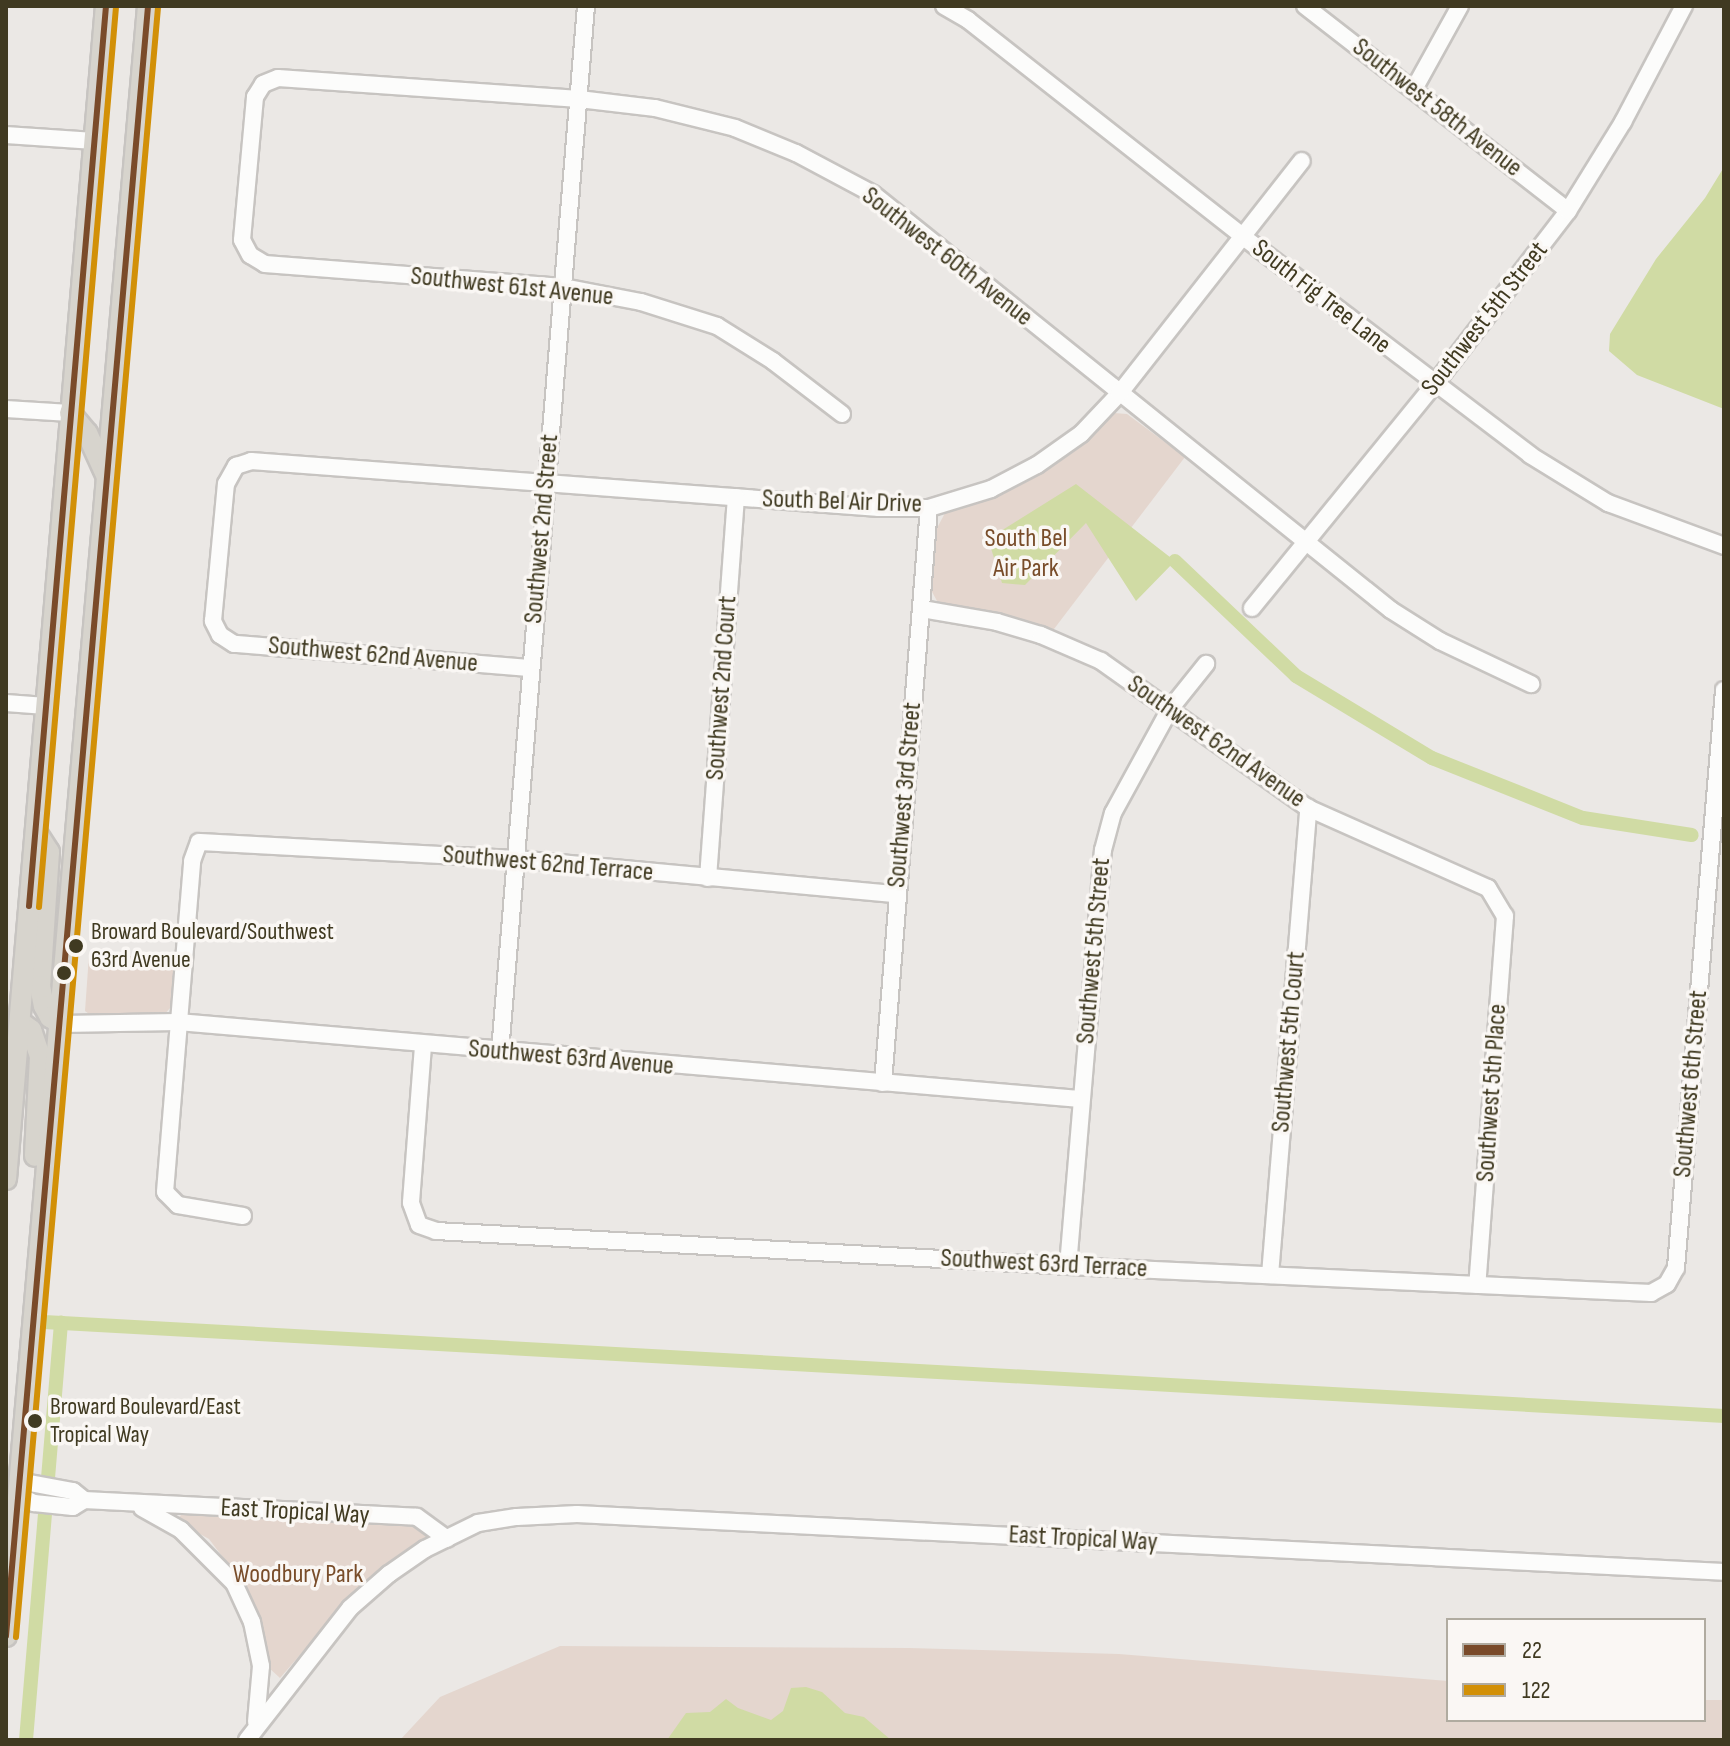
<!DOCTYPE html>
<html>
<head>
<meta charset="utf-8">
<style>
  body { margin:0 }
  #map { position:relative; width:1730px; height:1746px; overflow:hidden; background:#ebe8e5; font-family:"Sofia Sans Condensed",sans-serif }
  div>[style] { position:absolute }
  .green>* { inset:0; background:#e4d6ce }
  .water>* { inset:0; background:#d0dba4 }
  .canal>* { height:14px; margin:-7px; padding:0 7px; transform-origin:7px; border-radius:7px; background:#d0dba4 }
  .roads { filter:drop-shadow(2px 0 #c7c4c1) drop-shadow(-2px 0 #c7c4c1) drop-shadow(0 2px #c7c4c1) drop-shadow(0 -2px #c7c4c1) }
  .minor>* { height:16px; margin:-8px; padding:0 8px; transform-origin:8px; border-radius:8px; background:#fcfcfb }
  .major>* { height:20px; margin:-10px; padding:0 10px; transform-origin:10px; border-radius:10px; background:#d7d4cd }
  .bus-1>* { height:6px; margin:-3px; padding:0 3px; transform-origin:3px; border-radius:3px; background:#7a4b2a }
  .bus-2>* { height:6px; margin:-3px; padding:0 3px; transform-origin:3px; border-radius:3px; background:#d29007 }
  .dots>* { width:22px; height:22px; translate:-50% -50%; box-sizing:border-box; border:4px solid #faf7f4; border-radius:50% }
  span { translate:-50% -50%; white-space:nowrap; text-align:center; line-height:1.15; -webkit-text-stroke:7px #faf7f4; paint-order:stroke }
  .bus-label { font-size:24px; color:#403a21 }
  .left { translate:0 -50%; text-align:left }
  .street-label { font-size:26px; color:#403a21 }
  .park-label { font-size:26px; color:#794d2a }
  .frame { position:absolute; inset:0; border:8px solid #403a21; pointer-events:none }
  .legend { position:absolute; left:1446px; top:1618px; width:260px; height:104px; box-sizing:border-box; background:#faf7f4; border:2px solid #b0aba0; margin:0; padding:10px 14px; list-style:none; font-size:24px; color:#403a21 }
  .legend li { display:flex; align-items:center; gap:16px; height:40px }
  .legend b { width:40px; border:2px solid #b0aba0 }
</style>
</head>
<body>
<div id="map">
  <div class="green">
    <div style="clip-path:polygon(1114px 413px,1127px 414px,1185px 457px,1054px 629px,1048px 632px,937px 601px,930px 588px,936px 530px,945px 513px)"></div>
    <div style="clip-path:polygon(89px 955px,175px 957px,171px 1007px,163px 1016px,96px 1019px,85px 1011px)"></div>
    <div style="clip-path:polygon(182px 1514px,411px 1525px,435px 1537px,331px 1619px,280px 1678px,268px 1667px,240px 1580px,209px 1539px,182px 1524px,179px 1517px)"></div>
    <div style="clip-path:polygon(560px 1646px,909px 1648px,1119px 1654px,1448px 1681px,1448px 1720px,1704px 1720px,1704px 1700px,1724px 1700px,1724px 1740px,400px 1740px,440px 1697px)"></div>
  </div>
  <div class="water">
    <div style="clip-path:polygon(1724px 167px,1724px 409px,1637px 375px,1609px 351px,1610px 334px,1656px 259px,1705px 198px)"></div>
    <div style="clip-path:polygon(1076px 484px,1175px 561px,1136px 601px,1086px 523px,1025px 585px,1002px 583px,988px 539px)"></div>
    <div style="clip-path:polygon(806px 1687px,822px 1692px,845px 1713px,864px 1717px,891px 1740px,667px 1740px,686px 1713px,710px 1712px,726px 1699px,738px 1708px,771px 1720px,783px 1711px,791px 1688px)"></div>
  </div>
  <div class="canal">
    <div style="left:1175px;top:561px;width:167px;rotate:43.5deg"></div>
    <div style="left:1296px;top:676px;width:159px;rotate:31.1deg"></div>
    <div style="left:1432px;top:758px;width:162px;rotate:21.7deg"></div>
    <div style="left:1583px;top:818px;width:110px;rotate:8.9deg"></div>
    <div style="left:44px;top:1322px;width:1683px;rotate:3.2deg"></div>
    <div style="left:26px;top:1740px;width:419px;rotate:-85.2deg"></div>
  </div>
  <div class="roads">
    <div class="minor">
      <div style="left:944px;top:6px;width:28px;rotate:30deg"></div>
      <div style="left:968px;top:20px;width:349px;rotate:38.2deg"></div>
      <div style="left:1242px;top:236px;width:362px;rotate:37.2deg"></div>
      <div style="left:1530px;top:455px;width:92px;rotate:31.6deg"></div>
      <div style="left:1608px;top:503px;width:124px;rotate:20.3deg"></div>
      <div style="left:1305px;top:6px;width:333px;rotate:37.9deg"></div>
      <div style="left:1414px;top:89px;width:95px;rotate:-61deg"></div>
      <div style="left:6px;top:135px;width:88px;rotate:3.9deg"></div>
      <div style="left:6px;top:409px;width:64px;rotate:3.6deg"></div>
      <div style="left:842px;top:414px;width:87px;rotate:-142.5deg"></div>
      <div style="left:773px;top:361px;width:66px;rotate:-148deg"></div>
      <div style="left:717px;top:326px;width:80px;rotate:-162.5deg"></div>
      <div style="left:641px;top:302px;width:79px;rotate:-169.1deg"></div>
      <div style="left:563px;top:287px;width:299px;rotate:-175.6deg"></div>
      <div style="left:265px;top:264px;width:17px;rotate:-149deg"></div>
      <div style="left:250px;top:255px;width:17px;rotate:-118deg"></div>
      <div style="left:242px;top:240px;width:144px;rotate:-84.8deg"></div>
      <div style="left:255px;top:97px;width:15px;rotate:-58deg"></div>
      <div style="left:263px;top:84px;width:16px;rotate:-22deg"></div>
      <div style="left:278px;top:78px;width:302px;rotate:4deg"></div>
      <div style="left:579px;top:99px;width:77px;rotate:6.8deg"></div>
      <div style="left:655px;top:108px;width:82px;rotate:14deg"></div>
      <div style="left:735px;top:128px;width:66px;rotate:22.3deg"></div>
      <div style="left:796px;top:153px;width:87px;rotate:28deg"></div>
      <div style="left:873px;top:194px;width:664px;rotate:38.77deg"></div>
      <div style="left:1391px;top:610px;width:58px;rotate:32.3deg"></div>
      <div style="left:1440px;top:641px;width:101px;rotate:25.3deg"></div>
      <div style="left:1252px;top:608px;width:288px;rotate:-50.8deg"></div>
      <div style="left:1434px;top:385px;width:220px;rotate:-52.4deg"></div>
      <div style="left:1568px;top:211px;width:105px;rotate:-58.3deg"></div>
      <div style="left:1623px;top:122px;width:131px;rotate:-62.3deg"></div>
      <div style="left:922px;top:609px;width:76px;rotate:9.8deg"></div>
      <div style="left:997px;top:622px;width:46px;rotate:16.5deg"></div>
      <div style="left:1041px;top:635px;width:65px;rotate:23.4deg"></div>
      <div style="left:1101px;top:661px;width:254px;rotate:35.4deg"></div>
      <div style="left:1308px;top:808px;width:197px;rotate:24deg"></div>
      <div style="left:1488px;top:888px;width:33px;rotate:59deg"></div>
      <div style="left:1505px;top:916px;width:370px;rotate:94.3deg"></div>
      <div style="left:529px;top:668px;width:296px;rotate:-175.3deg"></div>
      <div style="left:234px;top:644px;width:17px;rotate:-147deg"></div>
      <div style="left:220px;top:635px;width:16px;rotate:-117deg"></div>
      <div style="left:213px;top:621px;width:138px;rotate:-84.6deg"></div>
      <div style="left:226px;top:484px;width:21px;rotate:-61deg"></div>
      <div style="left:236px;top:466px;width:16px;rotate:-18deg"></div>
      <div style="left:251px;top:461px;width:630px;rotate:4.28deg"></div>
      <div style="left:879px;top:508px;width:50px"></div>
      <div style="left:929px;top:508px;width:65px;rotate:-17deg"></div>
      <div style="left:991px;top:489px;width:52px;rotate:-27.6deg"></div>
      <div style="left:1037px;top:465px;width:54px;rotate:-35.2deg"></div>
      <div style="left:1081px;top:434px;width:55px;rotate:-46.5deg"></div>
      <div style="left:1119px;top:394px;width:296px;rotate:-51.9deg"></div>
      <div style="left:6px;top:703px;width:40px;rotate:4.3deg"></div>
      <div style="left:708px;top:878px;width:382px;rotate:-85.8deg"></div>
      <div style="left:61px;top:1024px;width:117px;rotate:-1deg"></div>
      <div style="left:178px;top:1022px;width:905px;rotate:4.88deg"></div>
      <div style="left:423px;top:1046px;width:157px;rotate:94.4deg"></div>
      <div style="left:411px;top:1203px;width:23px;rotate:70deg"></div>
      <div style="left:419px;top:1225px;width:18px;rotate:19deg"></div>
      <div style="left:436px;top:1231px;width:633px;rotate:3.17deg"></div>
      <div style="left:1068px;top:1266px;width:584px;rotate:2.65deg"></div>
      <div style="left:1651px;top:1293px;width:18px;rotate:-29deg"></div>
      <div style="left:1667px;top:1284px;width:18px;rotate:-61deg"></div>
      <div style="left:1676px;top:1268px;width:580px;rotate:-85.25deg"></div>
      <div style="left:500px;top:1052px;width:1050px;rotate:-85.3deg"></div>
      <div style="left:883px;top:1083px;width:577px;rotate:-85.43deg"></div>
      <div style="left:243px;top:1216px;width:66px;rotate:-170.4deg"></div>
      <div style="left:178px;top:1205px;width:18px;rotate:-135deg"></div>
      <div style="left:165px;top:1192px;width:332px;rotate:-85.3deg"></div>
      <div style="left:192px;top:861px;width:20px;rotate:-70deg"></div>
      <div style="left:199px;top:842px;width:317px;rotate:3.1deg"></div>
      <div style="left:516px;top:859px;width:382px;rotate:5.3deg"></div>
      <div style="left:1068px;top:1266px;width:417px;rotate:-85.2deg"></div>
      <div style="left:1103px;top:850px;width:38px;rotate:-75deg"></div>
      <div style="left:1113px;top:813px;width:119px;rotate:-61.3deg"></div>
      <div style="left:1170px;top:709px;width:58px;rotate:-51.3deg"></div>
      <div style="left:1270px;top:1275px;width:469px;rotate:-85.3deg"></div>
      <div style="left:19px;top:1481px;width:55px;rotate:10.5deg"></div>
      <div style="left:73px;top:1491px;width:14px;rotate:39deg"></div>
      <div style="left:18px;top:1495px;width:18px;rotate:27deg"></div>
      <div style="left:34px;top:1503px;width:39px;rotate:6deg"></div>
      <div style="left:73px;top:1507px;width:13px;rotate:-32deg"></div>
      <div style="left:84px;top:1500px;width:333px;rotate:2.9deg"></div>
      <div style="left:417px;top:1517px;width:37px;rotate:36deg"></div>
      <div style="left:142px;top:1508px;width:45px;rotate:29.4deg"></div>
      <div style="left:181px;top:1530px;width:75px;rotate:45deg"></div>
      <div style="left:234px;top:1583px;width:43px;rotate:65.2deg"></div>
      <div style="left:252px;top:1622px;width:45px;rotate:78.4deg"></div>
      <div style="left:261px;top:1666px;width:56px;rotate:95.1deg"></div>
      <div style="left:247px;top:1740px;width:167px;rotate:-52deg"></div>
      <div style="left:350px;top:1608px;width:52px;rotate:-41.1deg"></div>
      <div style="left:389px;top:1574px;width:44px;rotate:-34.8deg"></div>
      <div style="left:425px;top:1549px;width:59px;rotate:-26.1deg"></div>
      <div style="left:478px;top:1523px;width:39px;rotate:-9deg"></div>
      <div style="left:517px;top:1517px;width:60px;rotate:-2.9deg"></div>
      <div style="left:577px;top:1514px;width:1148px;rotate:2.89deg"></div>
    </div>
    <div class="major">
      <div style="left:70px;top:413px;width:26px;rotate:50deg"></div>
      <div style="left:87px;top:433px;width:48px;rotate:65.6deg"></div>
      <div style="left:36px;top:832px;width:24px;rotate:57deg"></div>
      <div style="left:49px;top:852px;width:134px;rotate:93.8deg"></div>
      <div style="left:40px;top:986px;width:20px;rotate:79deg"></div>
      <div style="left:44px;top:1006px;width:13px;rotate:61deg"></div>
      <div style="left:50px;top:1017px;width:13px;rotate:32deg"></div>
      <div style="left:20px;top:1022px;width:14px;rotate:36deg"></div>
      <div style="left:31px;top:1030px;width:28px;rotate:71deg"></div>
      <div style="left:40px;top:1056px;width:100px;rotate:92.9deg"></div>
      <div style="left:6px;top:1179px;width:1177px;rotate:-85.13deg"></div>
      <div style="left:6px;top:1636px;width:1636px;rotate:-85.02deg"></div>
    </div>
  </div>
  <div class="bus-1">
    <div style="left:29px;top:906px;width:903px;rotate:-85.11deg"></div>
    <div style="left:6px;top:1636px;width:1636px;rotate:-85.02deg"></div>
  </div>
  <div class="bus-2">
    <div style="left:39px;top:907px;width:903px;rotate:-85.11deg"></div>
    <div style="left:16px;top:1637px;width:1636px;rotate:-85.02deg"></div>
  </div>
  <div class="dots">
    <div style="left:76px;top:946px;background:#403a21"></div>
    <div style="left:64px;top:973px;background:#403a21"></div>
    <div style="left:35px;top:1421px;background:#403a21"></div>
  </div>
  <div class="bus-label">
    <span class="left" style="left:91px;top:946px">Broward Boulevard/Southwest<br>63rd Avenue</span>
    <span class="left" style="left:50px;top:1421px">Broward Boulevard/East<br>Tropical Way</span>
  </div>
  <div class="street-label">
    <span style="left:1437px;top:108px;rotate:38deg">Southwest 58th Avenue</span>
    <span style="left:947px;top:257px;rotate:38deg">Southwest 60th Avenue</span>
    <span style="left:512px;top:287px;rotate:6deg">Southwest 61st Avenue</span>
    <span style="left:1321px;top:297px;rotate:38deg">South Fig Tree Lane</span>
    <span style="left:1485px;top:319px;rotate:-52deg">Southwest 5th Street</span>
    <span style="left:842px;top:502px;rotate:2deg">South Bel Air Drive</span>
    <span style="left:542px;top:529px;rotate:-85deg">Southwest 2nd Street</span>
    <span style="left:373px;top:655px;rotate:5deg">Southwest 62nd Avenue</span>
    <span style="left:722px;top:688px;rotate:-86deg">Southwest 2nd Court</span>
    <span style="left:1216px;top:742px;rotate:35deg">Southwest 62nd Avenue</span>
    <span style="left:905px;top:795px;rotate:-85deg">Southwest 3rd Street</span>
    <span style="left:548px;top:864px;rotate:5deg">Southwest 62nd Terrace</span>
    <span style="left:1094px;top:951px;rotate:-85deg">Southwest 5th Street</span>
    <span style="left:1289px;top:1042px;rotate:-85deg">Southwest 5th Court</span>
    <span style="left:571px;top:1058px;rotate:5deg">Southwest 63rd Avenue</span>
    <span style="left:1691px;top:1084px;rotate:-85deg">Southwest 6th Street</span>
    <span style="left:1492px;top:1093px;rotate:-86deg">Southwest 5th Place</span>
    <span style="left:1044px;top:1264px;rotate:3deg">Southwest 63rd Terrace</span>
    <span style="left:295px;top:1512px;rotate:3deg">East Tropical Way</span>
    <span style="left:1083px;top:1539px;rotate:3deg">East Tropical Way</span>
  </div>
  <div class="park-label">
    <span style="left:1026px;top:554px">South Bel<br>Air Park</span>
    <span style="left:298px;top:1575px">Woodbury Park</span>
  </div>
  <div class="frame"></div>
  <ul class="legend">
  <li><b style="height:10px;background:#7a4b2a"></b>22</li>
  <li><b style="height:10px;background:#d29007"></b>122</li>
  </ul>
</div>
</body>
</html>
